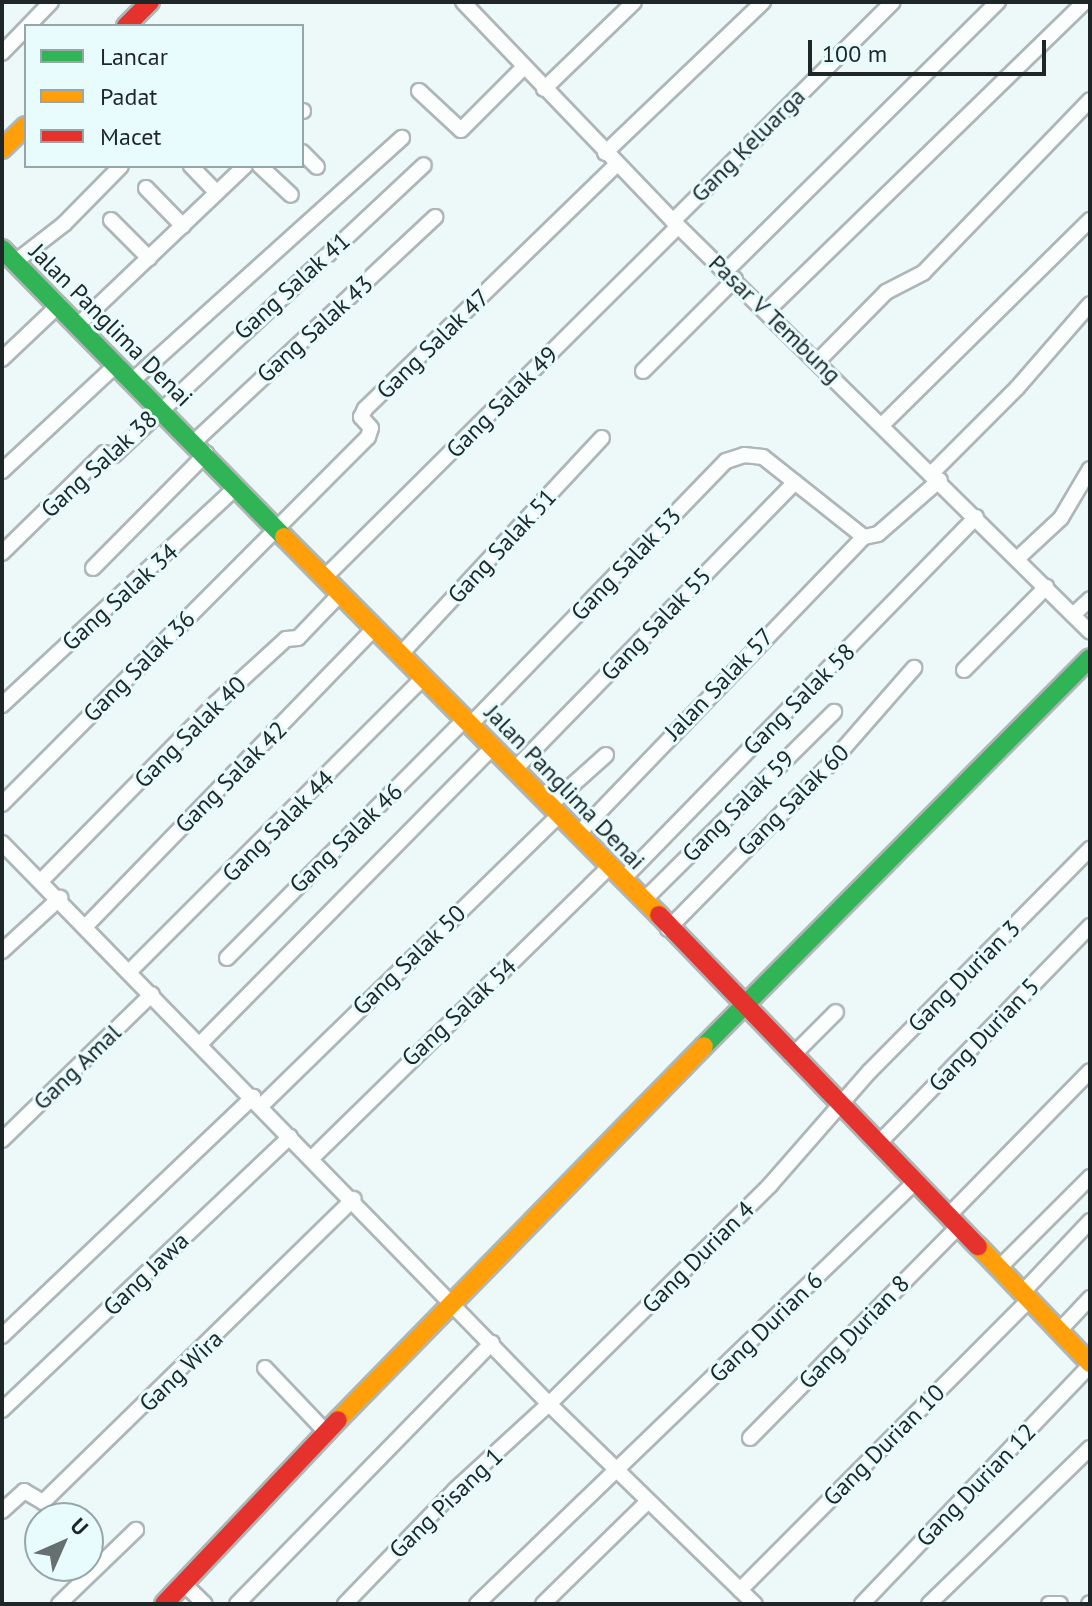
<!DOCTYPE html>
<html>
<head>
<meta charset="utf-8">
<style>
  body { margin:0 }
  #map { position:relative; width:1092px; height:1606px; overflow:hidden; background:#edf8f9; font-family:"PT Sans",sans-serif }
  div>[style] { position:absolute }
  .roads { filter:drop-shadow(2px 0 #aeb6b7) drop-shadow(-2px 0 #aeb6b7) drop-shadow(0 2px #aeb6b7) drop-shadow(0 -2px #aeb6b7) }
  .street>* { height:14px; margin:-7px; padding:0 7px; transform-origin:7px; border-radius:7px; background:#fcfefe }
  .fast>* { height:18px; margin:-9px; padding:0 9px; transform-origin:9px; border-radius:9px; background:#30b455 }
  .slow>* { height:18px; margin:-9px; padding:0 9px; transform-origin:9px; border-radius:9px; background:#ff9f0a }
  .jam>* { height:18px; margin:-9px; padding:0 9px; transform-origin:9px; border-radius:9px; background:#e5322d }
  span { translate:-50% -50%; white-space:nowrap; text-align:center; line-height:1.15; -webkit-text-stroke:6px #e8fcfe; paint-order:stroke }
  .street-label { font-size:24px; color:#1e2627 }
  .frame { position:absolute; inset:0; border:4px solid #1e2627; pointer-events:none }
  .legend { position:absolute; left:24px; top:24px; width:280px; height:144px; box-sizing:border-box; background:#e8fcfe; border:2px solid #97a6a8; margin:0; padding:10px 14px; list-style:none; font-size:24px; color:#1e2627 }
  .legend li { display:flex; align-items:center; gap:16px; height:40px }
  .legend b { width:40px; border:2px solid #97a6a8 }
  .north { position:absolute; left:24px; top:1502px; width:80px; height:80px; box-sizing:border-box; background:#e8fcfe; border:2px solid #97a6a8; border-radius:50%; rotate:45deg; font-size:22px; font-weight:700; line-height:32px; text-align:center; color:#1e2627 }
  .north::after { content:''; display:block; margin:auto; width:28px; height:36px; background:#667070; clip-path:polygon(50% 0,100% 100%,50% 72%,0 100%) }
  .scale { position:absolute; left:808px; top:40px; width:238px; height:36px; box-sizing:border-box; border:4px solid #1e2627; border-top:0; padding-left:10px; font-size:24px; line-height:28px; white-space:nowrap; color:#1e2627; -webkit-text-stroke:6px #e8fcfe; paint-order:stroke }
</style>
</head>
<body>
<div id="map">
  <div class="roads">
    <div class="street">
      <div style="left:463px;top:2px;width:303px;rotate:46.2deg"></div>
      <div style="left:673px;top:221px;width:585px;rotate:44.58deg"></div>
      <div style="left:28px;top:26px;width:33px;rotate:-46deg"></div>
      <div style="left:2px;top:53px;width:35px;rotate:-46deg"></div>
      <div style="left:544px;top:89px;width:125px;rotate:-44deg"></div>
      <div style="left:419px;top:91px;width:57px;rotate:42.9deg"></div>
      <div style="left:461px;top:130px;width:89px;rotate:-45deg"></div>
      <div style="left:302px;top:111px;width:1px"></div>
      <div style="left:302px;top:152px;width:21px;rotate:45deg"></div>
      <div style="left:605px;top:153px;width:219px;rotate:-43.7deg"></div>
      <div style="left:191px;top:166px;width:37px;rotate:46deg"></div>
      <div style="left:260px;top:166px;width:42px;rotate:43.1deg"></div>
      <div style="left:146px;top:188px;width:53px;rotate:45.8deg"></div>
      <div style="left:111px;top:220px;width:54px;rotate:45deg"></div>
      <div style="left:673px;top:221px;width:310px;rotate:-44.9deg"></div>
      <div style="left:15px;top:262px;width:62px;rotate:-37.8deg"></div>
      <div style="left:64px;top:224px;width:81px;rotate:-45.5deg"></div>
      <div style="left:726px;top:271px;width:383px;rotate:-44.7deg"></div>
      <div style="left:768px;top:310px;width:442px;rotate:-44.2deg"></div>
      <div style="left:79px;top:324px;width:229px;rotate:-43.6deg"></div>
      <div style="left:2px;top:359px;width:79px;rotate:-43.5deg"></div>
      <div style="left:819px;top:360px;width:95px;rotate:-45.4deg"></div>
      <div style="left:886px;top:292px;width:42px;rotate:-27.2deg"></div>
      <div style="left:923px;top:273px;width:240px;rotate:-46deg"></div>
      <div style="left:643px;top:371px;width:130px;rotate:-45deg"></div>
      <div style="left:133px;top:380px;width:362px;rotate:-42deg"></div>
      <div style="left:883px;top:424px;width:291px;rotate:-44.6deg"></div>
      <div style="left:194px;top:442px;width:330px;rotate:-43deg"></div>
      <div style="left:2px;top:471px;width:157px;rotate:-42.9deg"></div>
      <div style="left:932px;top:473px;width:120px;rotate:-45deg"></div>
      <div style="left:1017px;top:388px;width:111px;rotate:-49deg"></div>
      <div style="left:2px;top:553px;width:143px;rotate:-44.4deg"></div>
      <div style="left:104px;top:453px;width:10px;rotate:11deg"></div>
      <div style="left:114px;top:455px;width:424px;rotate:-43.1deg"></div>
      <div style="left:1017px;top:559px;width:60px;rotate:-43deg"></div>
      <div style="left:1061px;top:518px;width:57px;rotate:-59.4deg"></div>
      <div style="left:93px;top:568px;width:161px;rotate:-45.3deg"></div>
      <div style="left:326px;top:576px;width:496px;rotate:-44.8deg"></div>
      <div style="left:1073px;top:615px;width:23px;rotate:-43deg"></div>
      <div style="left:401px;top:654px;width:295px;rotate:-47.1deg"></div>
      <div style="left:964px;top:670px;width:117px;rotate:-45.3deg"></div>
      <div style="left:2px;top:705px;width:321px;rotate:-42.9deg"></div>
      <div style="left:471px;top:724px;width:366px;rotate:-45.9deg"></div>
      <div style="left:726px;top:461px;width:19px;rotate:-18deg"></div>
      <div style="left:744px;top:455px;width:19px;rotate:6deg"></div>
      <div style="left:763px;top:457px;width:129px;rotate:38.4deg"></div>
      <div style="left:864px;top:537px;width:14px;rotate:-12deg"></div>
      <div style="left:878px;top:534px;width:82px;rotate:-41.1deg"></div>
      <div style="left:517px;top:767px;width:398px;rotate:-45.7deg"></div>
      <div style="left:2px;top:804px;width:518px;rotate:-45.08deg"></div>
      <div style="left:368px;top:437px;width:9px;rotate:-72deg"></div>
      <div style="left:371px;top:428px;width:15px;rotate:-132deg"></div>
      <div style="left:361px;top:417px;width:9px;rotate:-63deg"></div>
      <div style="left:365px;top:409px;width:351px;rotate:-44.2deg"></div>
      <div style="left:550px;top:805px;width:75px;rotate:-41.8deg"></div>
      <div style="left:578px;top:834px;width:412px;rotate:-46.1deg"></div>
      <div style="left:2px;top:843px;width:784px;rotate:45.72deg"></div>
      <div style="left:549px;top:1404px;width:287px;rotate:44.2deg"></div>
      <div style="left:42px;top:880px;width:248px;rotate:-45.5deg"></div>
      <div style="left:216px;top:703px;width:95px;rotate:-42.4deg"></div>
      <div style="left:286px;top:639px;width:12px;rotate:-5deg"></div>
      <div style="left:298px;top:638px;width:62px;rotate:-46.3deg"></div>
      <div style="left:622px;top:880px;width:507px;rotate:-45.72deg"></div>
      <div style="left:643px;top:901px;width:269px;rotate:-44.7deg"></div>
      <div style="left:86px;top:926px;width:415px;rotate:-45.9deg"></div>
      <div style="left:668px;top:929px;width:231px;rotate:-45.5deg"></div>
      <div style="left:830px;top:764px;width:128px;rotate:-48.8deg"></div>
      <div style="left:2px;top:951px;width:79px;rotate:-42.4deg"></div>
      <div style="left:227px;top:958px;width:337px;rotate:-45.1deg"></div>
      <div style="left:131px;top:970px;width:413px;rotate:-45deg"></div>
      <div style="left:201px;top:1043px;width:417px;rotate:-45.4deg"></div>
      <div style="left:792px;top:1056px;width:62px;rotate:-45deg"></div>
      <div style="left:261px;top:1106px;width:417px;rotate:-44.3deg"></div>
      <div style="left:2px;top:1140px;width:209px;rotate:-44.2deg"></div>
      <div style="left:878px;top:1144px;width:304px;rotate:-45.8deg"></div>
      <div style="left:312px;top:1158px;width:416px;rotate:-44.4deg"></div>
      <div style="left:947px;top:1217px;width:204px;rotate:-45.6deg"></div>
      <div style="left:998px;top:1269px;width:130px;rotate:-45deg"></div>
      <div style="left:1022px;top:1293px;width:99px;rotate:-46.6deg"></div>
      <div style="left:1060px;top:1330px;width:44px;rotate:-46.8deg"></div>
      <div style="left:2px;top:1336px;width:347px;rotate:-43.6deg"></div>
      <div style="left:265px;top:1368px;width:88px;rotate:46.4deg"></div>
      <div style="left:2px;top:1410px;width:397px;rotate:-43.5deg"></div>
      <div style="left:750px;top:1438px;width:296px;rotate:-45.4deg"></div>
      <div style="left:2px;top:1511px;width:30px;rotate:-42deg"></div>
      <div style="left:24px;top:1491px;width:22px;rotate:30deg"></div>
      <div style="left:43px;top:1502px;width:434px;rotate:-44.3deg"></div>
      <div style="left:183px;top:1583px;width:30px;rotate:44deg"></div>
      <div style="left:740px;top:1590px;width:409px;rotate:-45.1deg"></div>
      <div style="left:59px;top:1604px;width:107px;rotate:-43.9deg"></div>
      <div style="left:237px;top:1604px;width:365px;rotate:-45.7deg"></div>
      <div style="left:345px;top:1604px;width:158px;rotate:-46deg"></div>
      <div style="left:455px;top:1490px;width:127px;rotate:-42.5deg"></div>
      <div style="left:549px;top:1404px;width:311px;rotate:-44.7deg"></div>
      <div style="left:770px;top:1185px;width:150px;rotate:-48.8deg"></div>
      <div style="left:869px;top:1072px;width:314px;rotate:-45.3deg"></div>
      <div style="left:477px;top:1604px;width:607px;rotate:-43.93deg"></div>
      <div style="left:543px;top:1604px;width:147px;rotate:-44.4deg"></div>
      <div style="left:862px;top:1604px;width:330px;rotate:-46.3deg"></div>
      <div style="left:929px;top:1604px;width:224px;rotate:-44.1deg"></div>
      <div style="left:1049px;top:1604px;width:11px"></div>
      <div style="left:1089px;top:1604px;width:1px;rotate:-45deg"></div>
    </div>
    <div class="fast">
      <div style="left:2px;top:249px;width:403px;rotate:45.6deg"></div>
      <div style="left:704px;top:1046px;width:547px;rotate:-45.15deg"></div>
    </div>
    <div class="slow">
      <div style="left:2px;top:149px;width:33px;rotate:-44deg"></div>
      <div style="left:284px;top:537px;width:532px;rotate:45.23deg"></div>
      <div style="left:978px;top:1246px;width:162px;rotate:46.3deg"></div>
      <div style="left:338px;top:1420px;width:523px;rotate:-45.62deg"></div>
    </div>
    <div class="jam">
      <div style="left:126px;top:26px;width:34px;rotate:-45deg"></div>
      <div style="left:659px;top:915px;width:460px;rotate:46.1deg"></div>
      <div style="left:164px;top:1604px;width:253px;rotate:-46.6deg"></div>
    </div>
  </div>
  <div class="street-label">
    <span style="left:748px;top:145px;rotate:-45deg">Gang Keluarga</span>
    <span style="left:292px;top:286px;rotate:-42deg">Gang Salak 41</span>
    <span style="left:775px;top:319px;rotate:44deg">Pasar V Tembung</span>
    <span style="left:111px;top:325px;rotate:45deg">Jalan Panglima Denai</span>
    <span style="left:315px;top:329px;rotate:-42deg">Gang Salak 43</span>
    <span style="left:433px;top:344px;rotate:-44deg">Gang Salak 47</span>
    <span style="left:502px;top:402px;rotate:-45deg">Gang Salak 49</span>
    <span style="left:99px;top:464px;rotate:-42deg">Gang Salak 38</span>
    <span style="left:502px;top:546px;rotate:-47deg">Gang Salak 51</span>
    <span style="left:626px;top:564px;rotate:-46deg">Gang Salak 53</span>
    <span style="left:120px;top:597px;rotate:-42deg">Gang Salak 34</span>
    <span style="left:656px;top:624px;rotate:-46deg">Gang Salak 55</span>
    <span style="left:139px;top:666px;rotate:-45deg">Gang Salak 36</span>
    <span style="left:719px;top:684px;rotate:-46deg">Jalan Salak 57</span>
    <span style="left:799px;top:699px;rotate:-45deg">Gang Salak 58</span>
    <span style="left:190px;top:732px;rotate:-45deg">Gang Salak 40</span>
    <span style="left:231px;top:777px;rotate:-45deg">Gang Salak 42</span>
    <span style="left:565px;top:787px;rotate:46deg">Jalan Panglima Denai</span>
    <span style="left:793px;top:800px;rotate:-45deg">Gang Salak 60</span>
    <span style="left:738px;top:806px;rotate:-45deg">Gang Salak 59</span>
    <span style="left:278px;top:826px;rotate:-45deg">Gang Salak 44</span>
    <span style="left:346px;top:838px;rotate:-44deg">Gang Salak 46</span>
    <span style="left:409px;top:960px;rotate:-44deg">Gang Salak 50</span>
    <span style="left:964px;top:976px;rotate:-45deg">Gang Durian 3</span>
    <span style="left:459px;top:1012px;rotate:-43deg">Gang Salak 54</span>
    <span style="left:984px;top:1035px;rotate:-46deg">Gang Durian 5</span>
    <span style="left:77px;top:1067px;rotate:-44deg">Gang Amal</span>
    <span style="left:698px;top:1257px;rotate:-45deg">Gang Durian 4</span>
    <span style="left:146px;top:1274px;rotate:-44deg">Gang Jawa</span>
    <span style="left:766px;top:1327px;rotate:-44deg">Gang Durian 6</span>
    <span style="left:854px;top:1332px;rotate:-46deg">Gang Durian 8</span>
    <span style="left:181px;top:1371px;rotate:-44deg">Gang Wira</span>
    <span style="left:884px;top:1445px;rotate:-45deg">Gang Durian 10</span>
    <span style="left:976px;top:1485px;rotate:-46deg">Gang Durian 12</span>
    <span style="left:446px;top:1503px;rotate:-44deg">Gang Pisang 1</span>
  </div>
  <div class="frame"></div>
  <ul class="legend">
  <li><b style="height:10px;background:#30b455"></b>Lancar</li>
  <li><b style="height:10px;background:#ff9f0a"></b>Padat</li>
  <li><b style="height:10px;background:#e5322d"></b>Macet</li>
  </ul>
  <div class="north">U</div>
  <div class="scale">100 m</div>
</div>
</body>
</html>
